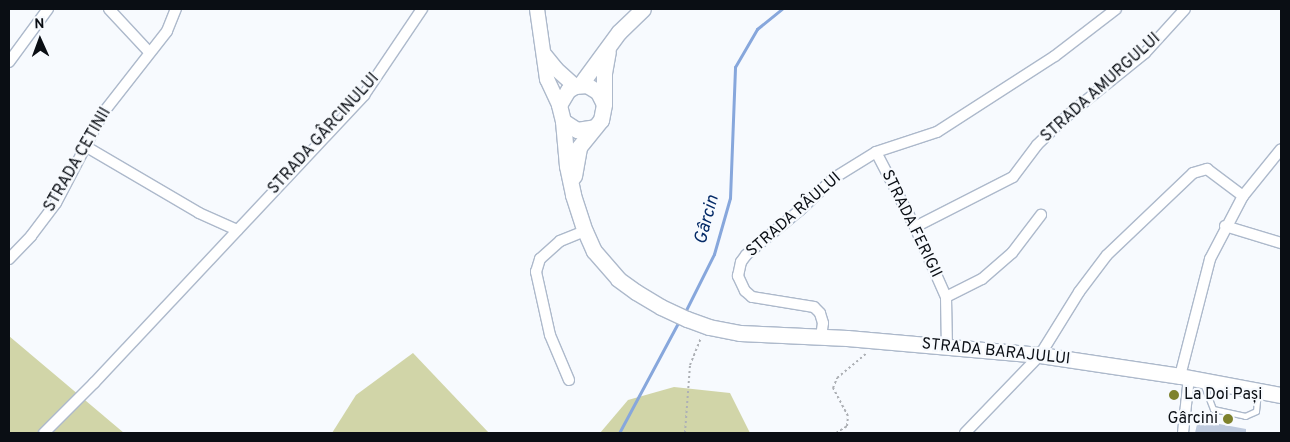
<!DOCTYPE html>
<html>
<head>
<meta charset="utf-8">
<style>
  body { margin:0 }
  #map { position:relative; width:1290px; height:442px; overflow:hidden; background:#f7fafe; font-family:Overpass,sans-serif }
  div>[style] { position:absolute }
  .green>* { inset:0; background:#d1d5a8 }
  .stream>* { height:3px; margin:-1.5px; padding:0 1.5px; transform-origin:1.5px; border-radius:1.5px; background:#87a7dc }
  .building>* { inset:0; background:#becade }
  .path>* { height:2px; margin-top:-1px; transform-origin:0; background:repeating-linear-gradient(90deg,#adb0b5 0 2.5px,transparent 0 5px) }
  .roads { filter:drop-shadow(1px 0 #adb9cb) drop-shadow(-1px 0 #adb9cb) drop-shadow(0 1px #adb9cb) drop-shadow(0 -1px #adb9cb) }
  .lane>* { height:5px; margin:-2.5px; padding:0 2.5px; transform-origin:2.5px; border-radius:2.5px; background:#fff }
  .street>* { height:10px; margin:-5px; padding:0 5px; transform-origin:5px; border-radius:5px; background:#fff }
  .secondary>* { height:14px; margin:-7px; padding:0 7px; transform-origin:7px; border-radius:7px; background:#fff }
  .primary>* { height:15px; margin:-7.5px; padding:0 7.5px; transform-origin:7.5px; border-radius:7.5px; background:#fff }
  .dots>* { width:14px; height:14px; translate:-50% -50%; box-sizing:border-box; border:2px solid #f7fafe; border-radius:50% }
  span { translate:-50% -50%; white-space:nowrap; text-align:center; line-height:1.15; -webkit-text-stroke:4.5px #f7fafe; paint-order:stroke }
  .street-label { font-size:16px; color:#0a0e14 }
  .poi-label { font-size:16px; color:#0a0e14 }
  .left { translate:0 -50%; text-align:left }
  .right { translate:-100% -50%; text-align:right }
  .water-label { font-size:18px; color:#042a67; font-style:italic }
  .frame { position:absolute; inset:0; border:10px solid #0a0e14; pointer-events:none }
  .north { position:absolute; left:15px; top:15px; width:50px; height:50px; -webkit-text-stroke:4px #f7fafe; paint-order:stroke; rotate:358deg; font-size:14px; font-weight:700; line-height:20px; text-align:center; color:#0a0e14 }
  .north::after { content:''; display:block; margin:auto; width:18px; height:22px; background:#0a0e14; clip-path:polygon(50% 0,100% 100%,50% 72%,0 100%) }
</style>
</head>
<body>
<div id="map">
  <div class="green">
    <div style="clip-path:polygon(9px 336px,124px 433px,9px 433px)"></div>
    <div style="clip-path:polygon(413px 353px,489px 433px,332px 433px,356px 395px)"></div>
    <div style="clip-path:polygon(674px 387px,730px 393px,750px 433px,600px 433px,628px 400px)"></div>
  </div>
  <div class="stream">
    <div style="left:684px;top:314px;width:67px;rotate:-63.4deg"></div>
    <div style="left:714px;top:254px;width:58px;rotate:-74.1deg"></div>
    <div style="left:730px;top:198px;width:131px;rotate:-87.8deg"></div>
    <div style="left:735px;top:67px;width:44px;rotate:-59.9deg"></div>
    <div style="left:757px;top:29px;width:32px;rotate:-39deg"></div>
    <div style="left:619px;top:433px;width:127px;rotate:-61.8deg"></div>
  </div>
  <div class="building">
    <div style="clip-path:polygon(1198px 420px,1246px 429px,1246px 433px,1195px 433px)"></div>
  </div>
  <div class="path">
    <div style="left:685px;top:433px;width:68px;rotate:-85.8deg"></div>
    <div style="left:690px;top:365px;width:29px;rotate:-68deg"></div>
    <div style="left:779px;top:433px;width:17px"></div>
    <div style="left:836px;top:433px;width:13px;rotate:-32deg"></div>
    <div style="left:847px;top:426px;width:10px;rotate:-84deg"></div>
    <div style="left:848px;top:416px;width:32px;rotate:-118deg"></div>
    <div style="left:833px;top:388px;width:11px;rotate:-68deg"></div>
    <div style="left:837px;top:378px;width:39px;rotate:-40deg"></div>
  </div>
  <div class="roads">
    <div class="lane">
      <div style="left:1203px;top:383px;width:28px;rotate:69deg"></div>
      <div style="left:1213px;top:409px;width:33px;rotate:12deg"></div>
      <div style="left:1245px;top:416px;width:12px;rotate:-24deg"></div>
      <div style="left:1256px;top:411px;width:18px;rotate:-84deg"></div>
    </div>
    <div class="street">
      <div style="left:109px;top:9px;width:59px;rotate:47.1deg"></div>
      <div style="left:9px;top:62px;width:66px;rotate:-53.7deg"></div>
      <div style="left:85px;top:146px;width:132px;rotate:30.4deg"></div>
      <div style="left:199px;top:213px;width:42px;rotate:24.1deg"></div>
      <div style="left:876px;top:152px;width:85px;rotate:62.5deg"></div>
      <div style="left:915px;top:227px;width:77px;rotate:66.1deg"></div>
      <div style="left:946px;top:297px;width:50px;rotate:88.9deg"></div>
      <div style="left:1225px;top:226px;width:59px;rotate:16.9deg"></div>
      <div style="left:915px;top:227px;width:110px;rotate:-27deg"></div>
      <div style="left:1013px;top:177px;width:40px;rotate:-53deg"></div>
      <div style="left:1037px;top:145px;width:43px;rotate:-44.1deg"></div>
      <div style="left:1068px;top:115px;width:99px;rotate:-38.8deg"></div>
      <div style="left:1145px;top:53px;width:59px;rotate:-47.7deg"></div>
      <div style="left:9px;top:259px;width:32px;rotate:-46deg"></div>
      <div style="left:31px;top:236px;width:41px;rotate:-52.9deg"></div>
      <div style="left:56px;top:203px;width:102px;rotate:-62.4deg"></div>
      <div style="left:103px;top:113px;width:104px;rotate:-52deg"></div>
      <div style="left:167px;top:31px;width:24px;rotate:-68deg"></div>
      <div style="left:946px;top:297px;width:40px;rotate:-26.6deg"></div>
      <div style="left:982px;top:279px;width:40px;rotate:-41deg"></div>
      <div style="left:1012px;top:253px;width:48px;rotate:-52.7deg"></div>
      <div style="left:821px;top:337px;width:14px;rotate:-82deg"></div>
      <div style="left:823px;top:323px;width:10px;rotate:-107deg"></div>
      <div style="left:820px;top:313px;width:8px;rotate:-135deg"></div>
      <div style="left:814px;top:307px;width:63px;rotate:-170.8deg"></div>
      <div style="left:752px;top:297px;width:9px;rotate:-139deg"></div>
      <div style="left:745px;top:291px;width:17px;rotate:-115deg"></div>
      <div style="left:738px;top:276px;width:14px;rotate:-78deg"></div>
      <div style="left:741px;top:262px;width:9px;rotate:-54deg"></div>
      <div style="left:746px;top:255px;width:70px;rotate:-39.8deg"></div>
      <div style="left:800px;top:210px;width:47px;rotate:-43.3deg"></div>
      <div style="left:834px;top:178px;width:49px;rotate:-31.8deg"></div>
      <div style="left:876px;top:152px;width:64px;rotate:-18.2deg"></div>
      <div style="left:937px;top:132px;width:140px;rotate:-32.8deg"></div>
      <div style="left:1055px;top:56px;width:77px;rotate:-37.6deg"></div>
      <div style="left:1180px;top:376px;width:121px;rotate:-75.6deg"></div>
      <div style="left:1210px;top:259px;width:71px;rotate:-62.4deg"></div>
      <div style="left:1243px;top:196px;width:60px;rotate:-51deg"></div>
      <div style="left:569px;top:380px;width:49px;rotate:-112.9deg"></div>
      <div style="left:550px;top:335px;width:65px;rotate:-102.5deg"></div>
      <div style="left:536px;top:272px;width:14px;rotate:-73deg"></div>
      <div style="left:540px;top:259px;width:27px;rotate:-42deg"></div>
      <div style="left:560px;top:241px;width:27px;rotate:-22deg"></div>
      <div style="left:44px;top:433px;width:71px;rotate:-45deg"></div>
      <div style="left:94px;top:383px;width:395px;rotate:-46.8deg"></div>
      <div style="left:364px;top:95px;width:104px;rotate:-56deg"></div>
      <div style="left:965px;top:433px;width:108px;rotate:-46.1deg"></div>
      <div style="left:1040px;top:355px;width:74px;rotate:-58.2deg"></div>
      <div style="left:1079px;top:292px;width:46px;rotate:-52.9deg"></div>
      <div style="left:1107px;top:255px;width:119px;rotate:-43.6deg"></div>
      <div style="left:1193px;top:173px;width:15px;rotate:-16deg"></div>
      <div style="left:1207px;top:169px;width:45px;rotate:36.9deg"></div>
      <div style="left:1183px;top:433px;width:56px;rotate:-83.9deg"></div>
    </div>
    <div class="secondary">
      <div style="left:537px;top:9px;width:71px;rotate:81.9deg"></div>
      <div style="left:547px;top:79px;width:29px;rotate:65deg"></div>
      <div style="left:544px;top:54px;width:19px;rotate:51deg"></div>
      <div style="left:556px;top:69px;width:25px;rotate:42deg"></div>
    </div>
    <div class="primary">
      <div style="left:580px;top:85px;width:66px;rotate:-53.7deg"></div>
      <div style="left:619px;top:32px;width:33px;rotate:-44deg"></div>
      <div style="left:604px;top:103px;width:30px;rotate:-90deg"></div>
      <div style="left:604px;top:73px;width:22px;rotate:-80deg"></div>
      <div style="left:563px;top:121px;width:45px;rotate:84.9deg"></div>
      <div style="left:567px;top:166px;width:30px;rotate:78deg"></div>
      <div style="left:573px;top:195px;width:38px;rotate:72deg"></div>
      <div style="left:585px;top:231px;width:22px;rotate:66deg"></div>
      <div style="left:594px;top:251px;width:37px;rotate:49deg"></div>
      <div style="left:618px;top:279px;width:22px;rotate:36deg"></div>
      <div style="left:636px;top:292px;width:29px;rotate:31deg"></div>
      <div style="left:661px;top:307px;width:29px;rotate:25deg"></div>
      <div style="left:687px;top:319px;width:23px;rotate:20deg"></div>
      <div style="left:709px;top:327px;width:32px;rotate:11deg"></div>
      <div style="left:740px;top:333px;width:107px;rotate:2.7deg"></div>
      <div style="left:847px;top:338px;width:194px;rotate:5deg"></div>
      <div style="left:1040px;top:355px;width:142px;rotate:8.5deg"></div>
      <div style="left:1180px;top:376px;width:103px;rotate:10.7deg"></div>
      <div style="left:574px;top:176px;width:29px;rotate:-80deg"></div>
      <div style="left:579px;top:147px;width:35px;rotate:-51deg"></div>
      <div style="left:601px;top:120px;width:16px;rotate:-79deg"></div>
      <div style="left:604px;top:104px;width:13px;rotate:-117deg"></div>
      <div style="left:598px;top:92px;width:13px;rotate:-148deg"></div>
      <div style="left:587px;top:85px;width:12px;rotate:175deg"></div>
      <div style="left:575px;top:86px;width:8px;rotate:150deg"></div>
      <div style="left:568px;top:90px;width:17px;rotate:121deg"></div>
      <div style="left:559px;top:105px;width:16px;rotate:76deg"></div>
      <div style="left:563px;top:121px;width:17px;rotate:33deg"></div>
      <div style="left:577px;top:130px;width:18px;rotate:-9deg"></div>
    </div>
  </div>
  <div class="dots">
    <div style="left:1174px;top:395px;background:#7e822d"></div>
    <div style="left:1228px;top:419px;background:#7e822d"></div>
  </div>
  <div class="street-label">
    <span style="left:1101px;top:88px;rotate:-42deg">STRADA AMURGULUI</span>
    <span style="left:324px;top:134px;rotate:-48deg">STRADA GÂRCINULUI</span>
    <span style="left:78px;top:160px;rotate:-60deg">STRADA CETINII</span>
    <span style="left:794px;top:215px;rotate:-41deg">STRADA RÂULUI</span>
    <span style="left:911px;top:224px;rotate:64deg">STRADA FERIGII</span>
    <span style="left:996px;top:352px;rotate:6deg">STRADA BARAJULUI</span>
  </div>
  <div class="poi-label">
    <span class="left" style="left:1184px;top:395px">La Doi Pași</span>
    <span class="right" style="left:1218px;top:419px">Gârcini</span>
  </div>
  <div class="water-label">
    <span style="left:708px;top:220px;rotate:-75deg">Gârcin</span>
  </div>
  <div class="frame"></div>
  <div class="north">N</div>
</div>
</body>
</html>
